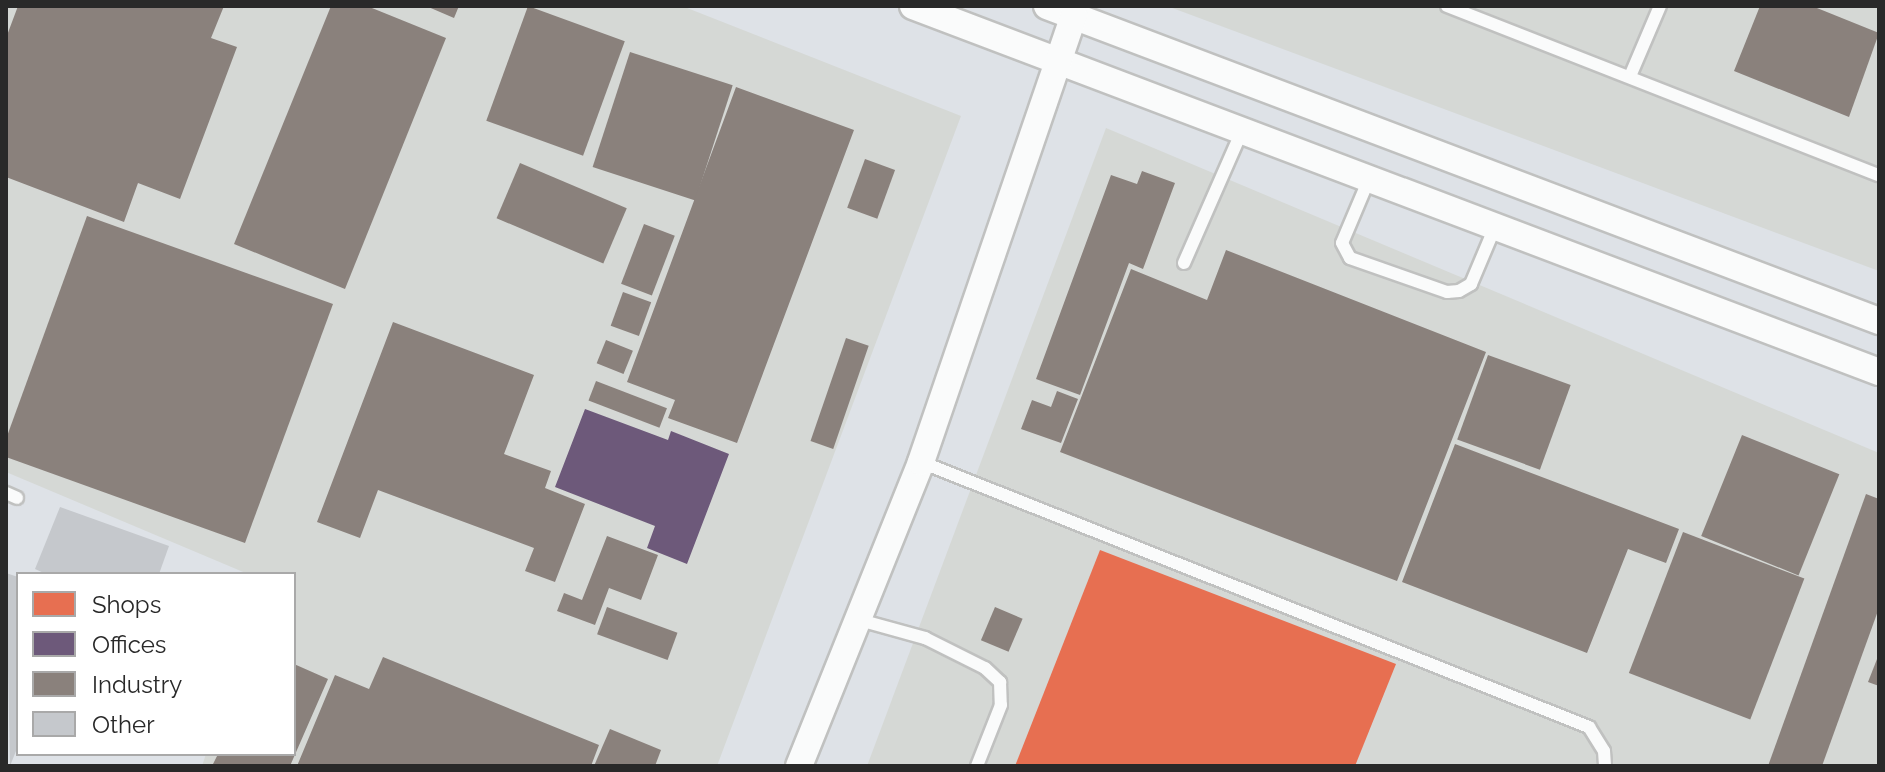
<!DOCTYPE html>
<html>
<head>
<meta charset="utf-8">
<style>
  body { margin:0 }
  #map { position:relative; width:1885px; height:772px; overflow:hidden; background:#dee2e7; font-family:Raleway,sans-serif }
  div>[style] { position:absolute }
  .industrial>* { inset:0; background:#d5d8d5 }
  .shops>* { inset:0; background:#e76f51 }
  .offices>* { inset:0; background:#6d597a }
  .industry>* { inset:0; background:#8a817c; transform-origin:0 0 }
  .building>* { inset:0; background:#c5c8cc }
  .roads { filter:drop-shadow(2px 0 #c0c1c0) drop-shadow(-2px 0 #c0c1c0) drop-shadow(0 2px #c0c1c0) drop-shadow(0 -2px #c0c1c0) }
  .lane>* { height:12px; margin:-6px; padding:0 6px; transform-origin:6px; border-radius:6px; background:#fafbfb }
  .street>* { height:26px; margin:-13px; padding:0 13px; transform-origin:13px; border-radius:13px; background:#fafbfb }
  span { translate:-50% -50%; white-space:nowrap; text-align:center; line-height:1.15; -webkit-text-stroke:8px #fff; paint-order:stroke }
  .frame { position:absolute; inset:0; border:8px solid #292929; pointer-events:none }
  .legend { position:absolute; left:16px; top:572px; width:280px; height:184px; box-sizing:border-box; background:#fff; border:2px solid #a9a9a9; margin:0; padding:10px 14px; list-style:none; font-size:24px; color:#292929 }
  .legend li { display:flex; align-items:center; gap:16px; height:40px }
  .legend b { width:40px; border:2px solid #a9a9a9 }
</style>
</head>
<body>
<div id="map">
  <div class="industrial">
    <div style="clip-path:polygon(6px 6px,682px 6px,961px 116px,717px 766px,202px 766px,206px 754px,294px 754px,294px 574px,248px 574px,6px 472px)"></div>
    <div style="clip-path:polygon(1167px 6px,1879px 6px,1879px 271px)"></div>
    <div style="clip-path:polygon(1106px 128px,1879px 453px,1879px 766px,867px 766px)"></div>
  </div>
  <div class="shops">
    <div style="clip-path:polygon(1100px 550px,1396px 664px,1355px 766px,1015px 766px)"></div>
  </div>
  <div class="offices">
    <div style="clip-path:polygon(585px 409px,668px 440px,671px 431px,729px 454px,687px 564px,647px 548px,655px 526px,555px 487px)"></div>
  </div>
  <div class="industry">
    <div style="clip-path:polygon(18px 6px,224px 6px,211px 38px,237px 47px,180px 199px,138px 183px,124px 222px,6px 177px,6px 38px)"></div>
    <div style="clip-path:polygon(331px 6px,367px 6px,446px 38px,345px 289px,234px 244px)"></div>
    <div style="clip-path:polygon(426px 6px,459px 6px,454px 18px)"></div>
    <div style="left:528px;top:6px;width:103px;height:122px;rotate:20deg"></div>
    <div style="clip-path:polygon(1760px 6px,1812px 6px,1879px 33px,1849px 117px,1734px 71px)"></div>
    <div style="left:630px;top:52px;width:108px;height:121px;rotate:18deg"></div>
    <div style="clip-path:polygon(736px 87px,854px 130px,737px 443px,668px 418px,675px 400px,627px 382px)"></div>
    <div style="left:865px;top:159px;width:32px;height:52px;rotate:20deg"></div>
    <div style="left:520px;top:163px;width:116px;height:60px;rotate:23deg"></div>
    <div style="clip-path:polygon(1142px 171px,1175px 183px,1143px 269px,1129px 263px,1080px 395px,1036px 379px,1111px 175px,1137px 184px)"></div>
    <div style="clip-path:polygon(87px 216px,333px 304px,245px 543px,6px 457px,6px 439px)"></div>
    <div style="left:644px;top:224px;width:33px;height:64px;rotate:21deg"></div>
    <div style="clip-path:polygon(1226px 250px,1486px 352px,1397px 581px,1060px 452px,1131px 269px,1207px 300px)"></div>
    <div style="left:623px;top:292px;width:30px;height:36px;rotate:20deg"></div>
    <div style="clip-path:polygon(393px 322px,534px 375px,504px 454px,551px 471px,545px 488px,585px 504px,555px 582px,525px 571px,534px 548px,378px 490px,360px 538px,317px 522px)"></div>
    <div style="left:846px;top:338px;width:24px;height:109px;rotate:19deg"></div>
    <div style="left:606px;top:340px;width:29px;height:25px;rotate:22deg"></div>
    <div style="left:1488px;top:355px;width:88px;height:90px;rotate:20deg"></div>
    <div style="left:596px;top:381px;width:76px;height:21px;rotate:21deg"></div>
    <div style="clip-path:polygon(1057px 391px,1078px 399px,1061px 443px,1021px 429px,1032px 400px,1051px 407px)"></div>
    <div style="left:1742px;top:435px;width:105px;height:109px;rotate:22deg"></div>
    <div style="clip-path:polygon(1455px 444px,1679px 529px,1666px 563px,1628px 549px,1587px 653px,1402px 582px)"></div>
    <div style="clip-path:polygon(1866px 494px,1879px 499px,1879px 608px,1822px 766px,1768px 766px)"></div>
    <div style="left:1683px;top:532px;width:130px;height:151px;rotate:21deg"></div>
    <div style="clip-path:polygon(607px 536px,658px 555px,641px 600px,609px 588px,595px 625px,557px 611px,564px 593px,582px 600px)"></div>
    <div style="left:607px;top:607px;width:75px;height:29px;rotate:20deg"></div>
    <div style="left:995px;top:607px;width:30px;height:36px;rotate:23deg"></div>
    <div style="clip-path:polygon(1879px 654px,1879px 686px,1868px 682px)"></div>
    <div style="clip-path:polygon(383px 657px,599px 745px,591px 766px,297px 766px,335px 675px,369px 689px)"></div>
    <div style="clip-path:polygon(294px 664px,328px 679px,290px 766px,212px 766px,218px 754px,294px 754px)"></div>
    <div style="clip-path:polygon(610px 729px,661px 750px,655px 766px,594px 766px)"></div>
  </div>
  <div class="building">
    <div style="clip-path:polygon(60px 507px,169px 546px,159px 574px,46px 574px,35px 569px)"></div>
    <div style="clip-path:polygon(6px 573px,18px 577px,18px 746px,10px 766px)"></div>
  </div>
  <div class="roads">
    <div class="lane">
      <div style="left:1447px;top:6px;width:464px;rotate:21.4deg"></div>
      <div style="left:1631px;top:74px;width:74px;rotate:-66.9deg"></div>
      <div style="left:1369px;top:179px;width:69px;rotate:112.9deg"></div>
      <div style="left:1342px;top:243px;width:17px;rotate:62deg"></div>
      <div style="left:1350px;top:258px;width:103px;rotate:19.3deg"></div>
      <div style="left:1447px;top:292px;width:12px;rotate:-5deg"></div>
      <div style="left:1459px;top:291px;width:14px;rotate:-30deg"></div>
      <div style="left:1471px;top:284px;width:62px;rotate:-67.2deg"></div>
      <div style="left:1184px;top:263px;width:144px;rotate:-66.3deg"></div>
      <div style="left:921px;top:462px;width:719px;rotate:21.64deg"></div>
      <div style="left:1589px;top:727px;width:28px;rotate:58deg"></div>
      <div style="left:1604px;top:751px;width:15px;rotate:86deg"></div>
      <div style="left:6px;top:493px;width:12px;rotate:24deg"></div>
      <div style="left:856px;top:619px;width:72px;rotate:15.4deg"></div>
      <div style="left:925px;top:638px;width:67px;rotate:26.6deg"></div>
      <div style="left:985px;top:668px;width:21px;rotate:43deg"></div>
      <div style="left:1000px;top:682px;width:23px;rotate:88deg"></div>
      <div style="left:1001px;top:705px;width:66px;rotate:111.5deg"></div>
    </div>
    <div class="street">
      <div style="left:913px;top:6px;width:1033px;rotate:20.75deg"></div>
      <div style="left:1047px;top:6px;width:890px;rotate:20.74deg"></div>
      <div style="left:799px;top:766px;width:328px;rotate:-68.1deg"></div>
      <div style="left:921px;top:462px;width:472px;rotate:-71.1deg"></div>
    </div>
  </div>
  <div class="frame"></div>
  <ul class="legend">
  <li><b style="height:22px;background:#e76f51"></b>Shops</li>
  <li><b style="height:22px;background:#6d597a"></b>Offices</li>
  <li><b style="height:22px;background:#8a817c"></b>Industry</li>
  <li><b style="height:22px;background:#c5c8cc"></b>Other</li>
  </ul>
</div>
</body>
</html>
